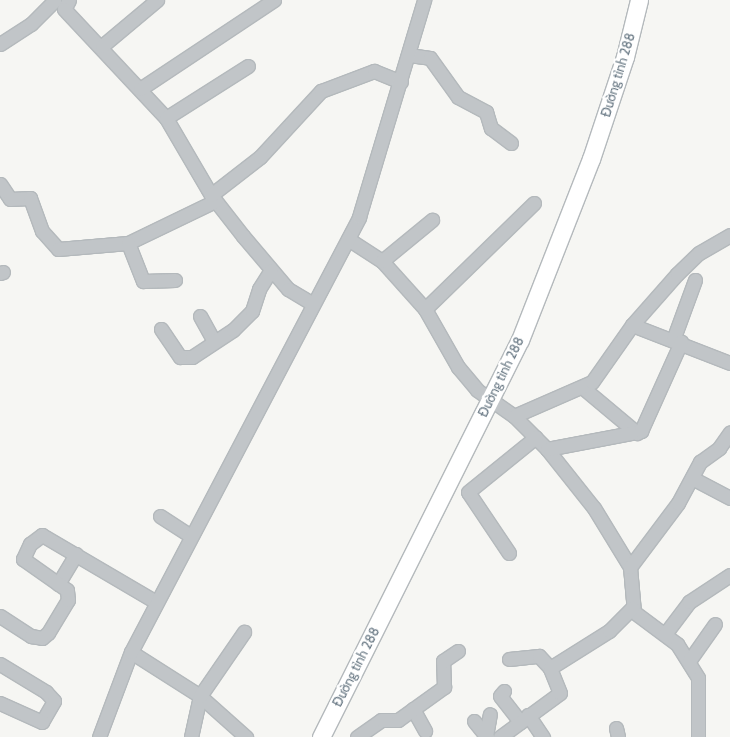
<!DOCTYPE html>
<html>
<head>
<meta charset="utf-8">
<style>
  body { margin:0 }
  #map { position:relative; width:730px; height:737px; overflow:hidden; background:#f6f6f3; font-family:Cabin,sans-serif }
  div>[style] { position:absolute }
  .roads { filter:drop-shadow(1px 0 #b4b9bc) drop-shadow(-1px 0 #b4b9bc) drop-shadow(0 1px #b4b9bc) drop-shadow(0 -1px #b4b9bc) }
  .minor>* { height:13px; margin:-6.5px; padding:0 6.5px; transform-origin:6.5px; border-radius:6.5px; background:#c1c5c8 }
  .major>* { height:17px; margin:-8.5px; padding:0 8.5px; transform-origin:8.5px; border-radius:8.5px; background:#fff }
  span { translate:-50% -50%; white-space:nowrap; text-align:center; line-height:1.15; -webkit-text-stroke:4px #fff; paint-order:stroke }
  .street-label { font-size:13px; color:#667682 }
</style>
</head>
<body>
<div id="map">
  <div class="roads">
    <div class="minor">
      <div style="left:69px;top:0;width:10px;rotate:119deg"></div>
      <div style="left:64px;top:9px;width:149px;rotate:46.9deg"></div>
      <div style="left:166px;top:118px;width:89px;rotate:59.7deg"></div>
      <div style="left:211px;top:195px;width:52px;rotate:52deg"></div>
      <div style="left:243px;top:236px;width:70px;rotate:49.7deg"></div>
      <div style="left:288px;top:289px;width:29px;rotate:31deg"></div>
      <div style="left:0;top:44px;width:37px;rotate:-33deg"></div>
      <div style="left:31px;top:24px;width:33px;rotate:-45deg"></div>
      <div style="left:102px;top:46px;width:72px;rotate:-39.9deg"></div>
      <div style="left:409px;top:55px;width:21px;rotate:8deg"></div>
      <div style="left:430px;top:58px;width:48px;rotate:54.3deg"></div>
      <div style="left:458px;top:97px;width:32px;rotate:28deg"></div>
      <div style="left:486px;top:112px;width:17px;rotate:73deg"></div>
      <div style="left:491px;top:128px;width:25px;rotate:37deg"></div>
      <div style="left:140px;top:89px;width:161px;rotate:-33.6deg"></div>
      <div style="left:166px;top:118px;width:97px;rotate:-32.4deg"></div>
      <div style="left:0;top:184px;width:18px;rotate:56deg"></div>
      <div style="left:10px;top:199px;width:20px;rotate:-3deg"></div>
      <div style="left:30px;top:198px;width:35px;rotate:70deg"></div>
      <div style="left:42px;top:231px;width:24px;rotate:48deg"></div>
      <div style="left:58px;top:249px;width:70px;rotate:-4.9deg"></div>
      <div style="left:128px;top:243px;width:97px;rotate:-25.8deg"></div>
      <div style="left:211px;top:195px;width:62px;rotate:-37.8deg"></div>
      <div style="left:260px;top:157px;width:90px;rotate:-47.3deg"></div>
      <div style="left:321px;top:91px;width:57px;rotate:-20.7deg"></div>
      <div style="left:374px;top:71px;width:29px;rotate:22deg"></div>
      <div style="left:348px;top:239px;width:40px;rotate:32.9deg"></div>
      <div style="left:382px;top:261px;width:64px;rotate:48.1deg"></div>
      <div style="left:425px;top:309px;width:67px;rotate:60.4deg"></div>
      <div style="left:458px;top:367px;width:30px;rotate:50deg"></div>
      <div style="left:477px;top:390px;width:45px;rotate:35.1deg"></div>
      <div style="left:514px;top:416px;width:47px;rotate:45deg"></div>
      <div style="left:547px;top:449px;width:75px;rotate:51.5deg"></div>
      <div style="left:594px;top:508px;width:69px;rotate:58.6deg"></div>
      <div style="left:630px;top:567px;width:45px;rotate:84.9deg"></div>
      <div style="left:634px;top:612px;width:54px;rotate:36.7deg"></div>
      <div style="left:677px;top:644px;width:40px;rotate:58deg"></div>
      <div style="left:698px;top:678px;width:59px;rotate:90deg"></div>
      <div style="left:128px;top:243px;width:41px;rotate:68.5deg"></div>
      <div style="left:143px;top:281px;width:32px;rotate:-2deg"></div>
      <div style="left:382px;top:261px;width:65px;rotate:-39.4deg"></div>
      <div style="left:0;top:273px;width:3px;rotate:-18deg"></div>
      <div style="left:425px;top:309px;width:152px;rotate:-44.2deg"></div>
      <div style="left:200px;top:316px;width:29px;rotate:61deg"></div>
      <div style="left:632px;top:325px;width:105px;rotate:21.2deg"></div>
      <div style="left:161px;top:329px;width:34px;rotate:56deg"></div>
      <div style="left:180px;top:357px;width:12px"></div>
      <div style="left:192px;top:357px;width:49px;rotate:-33.4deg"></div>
      <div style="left:233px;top:330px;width:27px;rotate:-45deg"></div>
      <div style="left:252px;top:311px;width:23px;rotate:-72deg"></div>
      <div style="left:259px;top:289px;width:22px;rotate:-58deg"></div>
      <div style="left:673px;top:340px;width:64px;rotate:-69.9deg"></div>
      <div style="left:582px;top:387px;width:72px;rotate:39.9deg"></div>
      <div style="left:514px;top:416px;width:85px;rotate:-23.6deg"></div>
      <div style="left:592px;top:382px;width:70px;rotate:-54.9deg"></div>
      <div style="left:632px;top:325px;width:68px;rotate:-48.6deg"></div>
      <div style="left:677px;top:274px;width:30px;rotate:-44deg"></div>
      <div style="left:699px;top:253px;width:36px;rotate:-30deg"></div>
      <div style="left:547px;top:449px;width:96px;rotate:-10.8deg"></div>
      <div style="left:641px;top:431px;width:98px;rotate:-65.8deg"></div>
      <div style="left:692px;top:478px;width:43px;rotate:27.8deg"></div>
      <div style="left:160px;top:516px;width:37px;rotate:33deg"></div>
      <div style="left:509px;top:553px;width:73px;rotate:-123.9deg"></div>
      <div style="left:468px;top:492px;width:87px;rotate:-39deg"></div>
      <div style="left:630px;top:567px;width:80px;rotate:-53.1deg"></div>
      <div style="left:678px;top:503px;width:47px;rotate:-61.8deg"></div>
      <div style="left:700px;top:462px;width:24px;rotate:-36deg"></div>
      <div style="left:719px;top:448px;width:19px;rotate:-55deg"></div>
      <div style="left:58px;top:584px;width:35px;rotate:-59deg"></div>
      <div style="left:0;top:616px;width:37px;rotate:33deg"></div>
      <div style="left:31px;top:636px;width:11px;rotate:10deg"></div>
      <div style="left:42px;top:638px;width:8px;rotate:-40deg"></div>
      <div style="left:48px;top:633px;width:39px;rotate:-59deg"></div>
      <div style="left:68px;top:600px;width:10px;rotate:-96deg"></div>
      <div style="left:67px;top:590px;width:54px;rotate:-144.8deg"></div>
      <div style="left:23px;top:559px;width:17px;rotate:-65deg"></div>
      <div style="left:30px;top:544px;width:15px;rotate:-37deg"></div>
      <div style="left:42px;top:535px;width:132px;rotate:30.4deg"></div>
      <div style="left:665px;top:634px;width:40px;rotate:-53deg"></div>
      <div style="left:689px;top:602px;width:49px;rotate:-33.4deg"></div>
      <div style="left:131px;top:652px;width:82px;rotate:32.5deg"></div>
      <div style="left:200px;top:696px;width:62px;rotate:41.7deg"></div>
      <div style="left:509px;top:659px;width:30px;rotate:-6deg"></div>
      <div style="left:539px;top:656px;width:16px;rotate:47deg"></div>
      <div style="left:689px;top:661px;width:45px;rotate:-54.9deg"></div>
      <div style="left:0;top:664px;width:54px;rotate:31.3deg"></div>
      <div style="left:46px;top:692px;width:12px;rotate:48deg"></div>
      <div style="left:54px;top:701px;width:24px;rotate:120deg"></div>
      <div style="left:42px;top:722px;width:46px;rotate:-155.7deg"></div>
      <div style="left:504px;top:691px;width:6px;rotate:129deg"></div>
      <div style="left:500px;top:696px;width:33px;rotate:52deg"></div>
      <div style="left:413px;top:709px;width:25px;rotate:61deg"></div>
      <div style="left:528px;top:715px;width:27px;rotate:56deg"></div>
      <div style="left:474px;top:721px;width:21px;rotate:51deg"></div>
      <div style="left:616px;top:728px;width:9px;rotate:77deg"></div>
      <div style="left:486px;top:736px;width:22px;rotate:-80deg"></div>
      <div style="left:99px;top:737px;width:91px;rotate:-69.4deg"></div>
      <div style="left:131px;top:652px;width:491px;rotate:-62.3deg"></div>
      <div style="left:359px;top:217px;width:227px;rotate:-73.3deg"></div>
      <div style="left:191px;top:737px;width:42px;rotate:-77.6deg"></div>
      <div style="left:200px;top:696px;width:78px;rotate:-55.5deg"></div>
      <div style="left:357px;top:737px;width:29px;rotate:-35deg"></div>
      <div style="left:381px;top:720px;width:17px"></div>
      <div style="left:398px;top:720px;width:57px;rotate:-35.7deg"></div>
      <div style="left:444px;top:687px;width:26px;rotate:-92deg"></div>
      <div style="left:443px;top:661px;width:18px;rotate:-34deg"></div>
      <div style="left:500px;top:737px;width:74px;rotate:-36.3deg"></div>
      <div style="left:560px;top:693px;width:27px;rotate:-112deg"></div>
      <div style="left:550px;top:668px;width:70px;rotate:-32.1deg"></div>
      <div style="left:609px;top:631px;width:33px;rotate:-45deg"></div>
    </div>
    <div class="major">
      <div style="left:321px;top:737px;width:444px;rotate:-63.4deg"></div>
      <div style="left:520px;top:340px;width:194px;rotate:-68.6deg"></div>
      <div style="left:591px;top:159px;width:108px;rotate:-71.6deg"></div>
      <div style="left:625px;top:57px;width:59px;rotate:-76.2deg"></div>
    </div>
  </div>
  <div class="street-label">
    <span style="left:618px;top:75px;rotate:-73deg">Đường tỉnh 288</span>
    <span style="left:501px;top:377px;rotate:-64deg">Đường tỉnh 288</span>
    <span style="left:356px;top:667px;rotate:-63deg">Đường tỉnh 288</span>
  </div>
</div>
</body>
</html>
